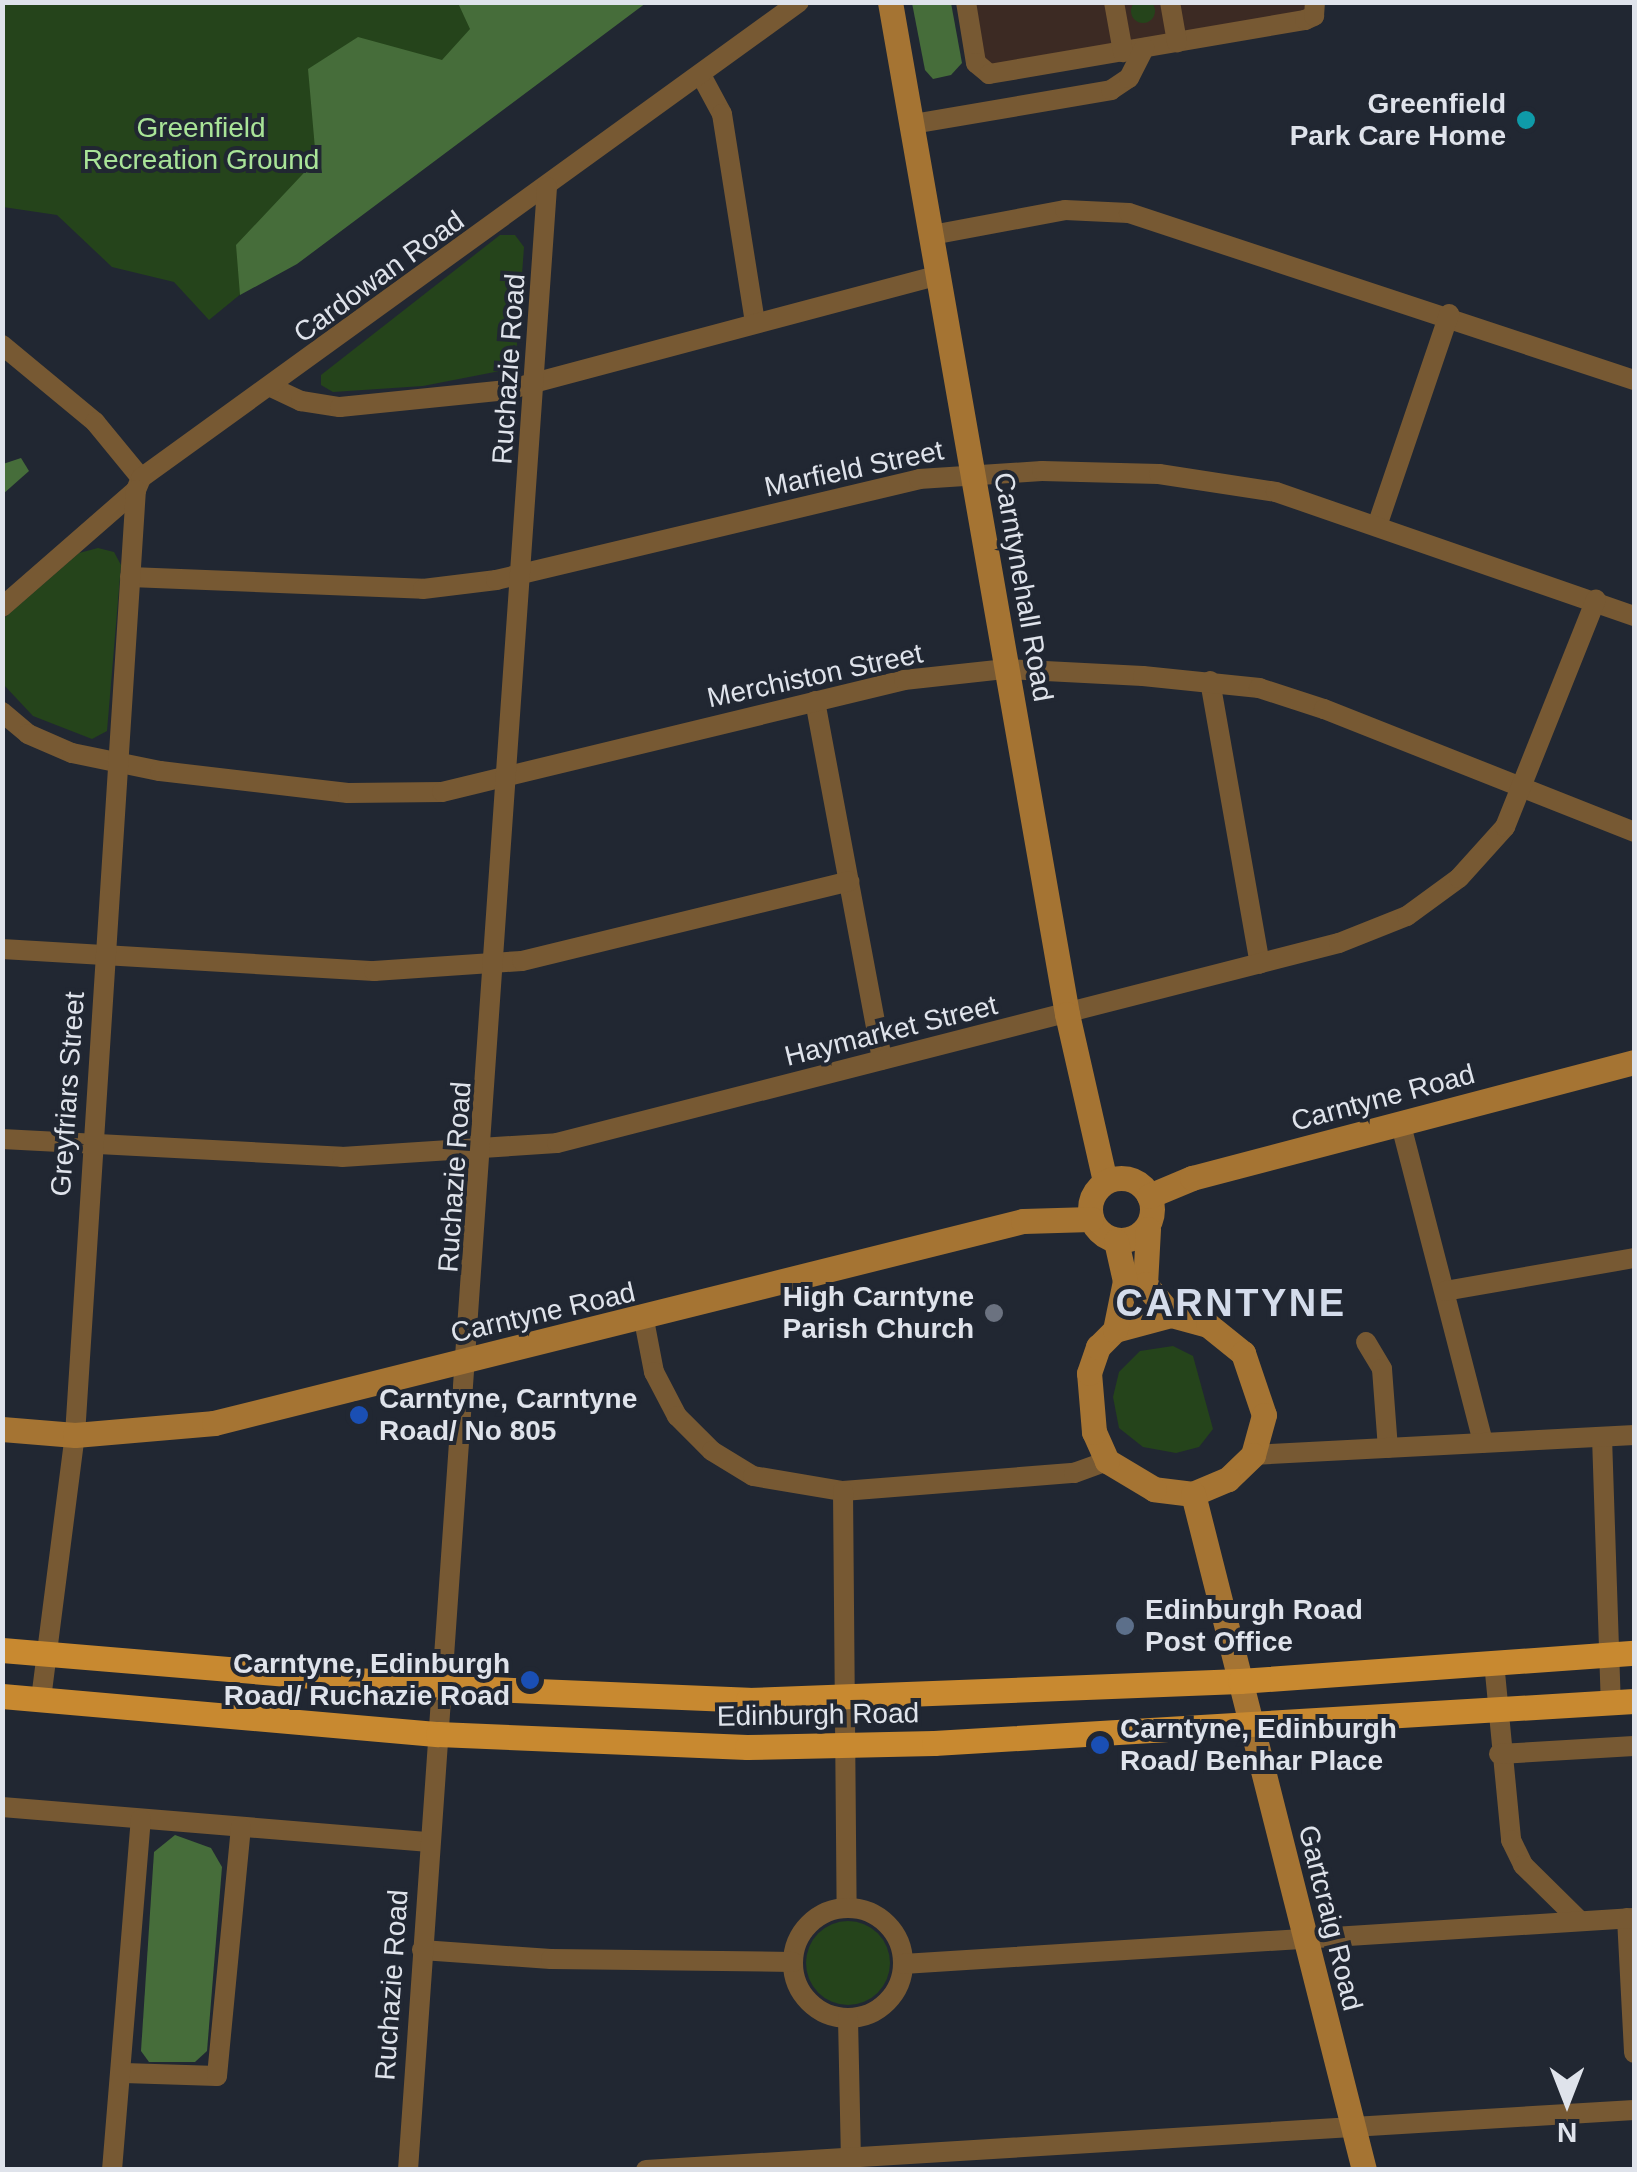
<!DOCTYPE html>
<html>
<head>
<meta charset="utf-8">
<style>
  body { margin:0 }
  #map { position:relative; width:1637px; height:2172px; overflow:hidden; background:#212732; font-family:Helvetica,sans-serif }
  div>[style] { position:absolute }
  .industrial>* { inset:0; background:#3c2a23 }
  .green>* { inset:0; background:#25441b }
  .round { border-radius:50% }
  .forest>* { inset:0; background:#466d3a }
  .street>* { height:20px; margin:-10px; padding:0 10px; transform-origin:10px; border-radius:10px; background:#775933 }
  .street>.ring { margin:-10px; padding:0; box-sizing:content-box; background:none; border:20px solid #775933; border-radius:50% }
  .secondary>* { height:25px; margin:-12.5px; padding:0 12.5px; transform-origin:12.5px; border-radius:12.5px; background:#a57433 }
  .secondary>.ring { margin:-12.5px; padding:0; box-sizing:content-box; background:none; border:25px solid #a57433; border-radius:50% }
  .primary>* { height:25px; margin:-12.5px; padding:0 12.5px; transform-origin:12.5px; border-radius:12.5px; background:#c88930 }
  .dots>* { width:28px; height:28px; translate:-50% -50%; box-sizing:border-box; border:5px solid #212732; border-radius:50% }
  span { translate:-50% -50%; white-space:nowrap; text-align:center; line-height:1.15; -webkit-text-stroke:8px #212732; paint-order:stroke }
  .poi-label { font-size:28px; color:#dfe3eb; font-weight:700 }
  .right { translate:-100% -50%; text-align:right }
  .left { translate:0 -50%; text-align:left }
  .park-label { font-size:28px; color:#a9e498 }
  .street-label { font-size:28px; color:#dfe3eb }
  .district-label { font-size:38px; color:#d4dceb; font-weight:700; letter-spacing:2.5px }
  .frame { position:absolute; inset:0; border:5px solid #dfe3eb; pointer-events:none }
  .north { position:absolute; left:1517px; top:2052px; width:100px; height:100px; -webkit-text-stroke:8px #212732; paint-order:stroke; rotate:180deg; font-size:28px; font-weight:700; line-height:40px; text-align:center; color:#dfe3eb }
  .north::after { content:''; display:block; margin:auto; width:35px; height:45px; background:#dfe3eb; clip-path:polygon(50% 0,100% 100%,50% 72%,0 100%) }
</style>
</head>
<body>
<div id="map">
  <div class="industrial">
    <div style="clip-path:polygon(1315px 2px,1315px 12px,989px 73px,966px 3px)"></div>
  </div>
  <div class="green">
    <div class="round" style="left:1131px;top:-1px;width:24px;height:24px"></div>
    <div style="clip-path:polygon(2px 3px,596px 3px,209px 320px,174px 282px,112px 267px,57px 215px,3px 207px)"></div>
    <div style="clip-path:polygon(500px 235px,515px 235px,524px 247px,516px 357px,505px 370px,423px 386px,333px 392px,321px 385px,321px 375px)"></div>
    <div style="clip-path:polygon(98px 548px,114px 552px,121px 565px,107px 731px,92px 739px,33px 716px,3px 684px,2px 620px,79px 553px)"></div>
    <div style="clip-path:polygon(1173px 1346px,1193px 1356px,1213px 1429px,1199px 1447px,1176px 1453px,1143px 1447px,1119px 1428px,1113px 1397px,1119px 1372px,1140px 1351px)"></div>
    <div class="round" style="left:806px;top:1921px;width:84px;height:84px"></div>
  </div>
  <div class="forest">
    <div style="clip-path:polygon(458px 3px,646px 3px,297px 264px,240px 295px,236px 245px,316px 160px,308px 69px,358px 37px,442px 60px,470px 29px)"></div>
    <div style="clip-path:polygon(912px 3px,951px 3px,962px 63px,951px 75px,933px 79px,925px 70px)"></div>
    <div style="clip-path:polygon(21px 458px,29px 471px,3px 494px,3px 464px)"></div>
    <div style="clip-path:polygon(175px 1835px,211px 1848px,222px 1867px,207px 2051px,195px 2062px,149px 2062px,141px 2051px,154px 1852px)"></div>
  </div>
  <div class="street">
    <div style="left:966px;top:2px;width:62px;rotate:80.7deg"></div>
    <div style="left:976px;top:63px;width:17px;rotate:40deg"></div>
    <div style="left:989px;top:74px;width:321px;rotate:-9.7deg"></div>
    <div style="left:1305px;top:20px;width:10px;rotate:-24deg"></div>
    <div style="left:1314px;top:16px;width:14px;rotate:-86deg"></div>
    <div style="left:1114px;top:2px;width:51px;rotate:79.8deg"></div>
    <div style="left:1170px;top:2px;width:41px;rotate:80.1deg"></div>
    <div style="left:701px;top:75px;width:44px;rotate:61.7deg"></div>
    <div style="left:722px;top:114px;width:212px;rotate:81deg"></div>
    <div style="left:913px;top:124px;width:201px;rotate:-9.7deg"></div>
    <div style="left:1111px;top:90px;width:22px;rotate:-34deg"></div>
    <div style="left:1129px;top:78px;width:34px;rotate:-63deg"></div>
    <div style="left:932px;top:235px;width:135px;rotate:-10.6deg"></div>
    <div style="left:1065px;top:210px;width:64px;rotate:2.7deg"></div>
    <div style="left:1129px;top:213px;width:532px;rotate:18.3deg"></div>
    <div style="left:2px;top:345px;width:121px;rotate:39.6deg"></div>
    <div style="left:95px;top:422px;width:72px;rotate:50.6deg"></div>
    <div style="left:273px;top:388px;width:31px;rotate:25deg"></div>
    <div style="left:301px;top:401px;width:39px;rotate:9deg"></div>
    <div style="left:340px;top:407px;width:168px;rotate:-5.8deg"></div>
    <div style="left:507px;top:390px;width:447px;rotate:-14.9deg"></div>
    <div style="left:1377px;top:526px;width:224px;rotate:-71.2deg"></div>
    <div style="left:130px;top:577px;width:293px;rotate:2.3deg"></div>
    <div style="left:423px;top:589px;width:74px;rotate:-7deg"></div>
    <div style="left:496px;top:580px;width:435px;rotate:-13.4deg"></div>
    <div style="left:919px;top:479px;width:123px;rotate:-3.7deg"></div>
    <div style="left:1042px;top:471px;width:117px;rotate:1.5deg"></div>
    <div style="left:1159px;top:474px;width:118px;rotate:8.7deg"></div>
    <div style="left:1276px;top:492px;width:379px;rotate:19.1deg"></div>
    <div style="left:2px;top:607px;width:178px;rotate:-41.1deg"></div>
    <div style="left:136px;top:490px;width:13px;rotate:-67deg"></div>
    <div style="left:141px;top:478px;width:812px;rotate:-35.88deg"></div>
    <div style="left:1210px;top:681px;width:287px;rotate:80deg"></div>
    <div style="left:815px;top:701px;width:365px;rotate:79.4deg"></div>
    <div style="left:2px;top:712px;width:34px;rotate:40deg"></div>
    <div style="left:28px;top:734px;width:48px;rotate:23.4deg"></div>
    <div style="left:72px;top:753px;width:90px;rotate:11.6deg"></div>
    <div style="left:160px;top:771px;width:189px;rotate:6.7deg"></div>
    <div style="left:348px;top:793px;width:94px;rotate:-0.6deg"></div>
    <div style="left:442px;top:792px;width:475px;rotate:-13.6deg"></div>
    <div style="left:904px;top:680px;width:103px;rotate:-6.2deg"></div>
    <div style="left:1006px;top:669px;width:137px;rotate:2.9deg"></div>
    <div style="left:1143px;top:676px;width:117px;rotate:5.9deg"></div>
    <div style="left:1259px;top:688px;width:68px;rotate:17.9deg"></div>
    <div style="left:1324px;top:709px;width:334px;rotate:21.6deg"></div>
    <div style="left:2px;top:949px;width:373px;rotate:3.4deg"></div>
    <div style="left:374px;top:971px;width:148px;rotate:-3.9deg"></div>
    <div style="left:522px;top:961px;width:337px;rotate:-13.7deg"></div>
    <div style="left:1401px;top:1125px;width:328px;rotate:75.5deg"></div>
    <div style="left:2px;top:1139px;width:340px;rotate:3deg"></div>
    <div style="left:342px;top:1157px;width:215px;rotate:-3.7deg"></div>
    <div style="left:557px;top:1143px;width:807px;rotate:-14.35deg"></div>
    <div style="left:1339px;top:943px;width:73px;rotate:-21.7deg"></div>
    <div style="left:1407px;top:916px;width:64px;rotate:-36.2deg"></div>
    <div style="left:1459px;top:878px;width:69px;rotate:-48deg"></div>
    <div style="left:1505px;top:827px;width:245px;rotate:-68.2deg"></div>
    <div style="left:1445px;top:1291px;width:192px;rotate:-9.9deg"></div>
    <div style="left:644px;top:1320px;width:53px;rotate:79.1deg"></div>
    <div style="left:654px;top:1372px;width:50px;rotate:62.4deg"></div>
    <div style="left:677px;top:1416px;width:49px;rotate:45deg"></div>
    <div style="left:712px;top:1451px;width:48px;rotate:31.4deg"></div>
    <div style="left:753px;top:1476px;width:91px;rotate:9.5deg"></div>
    <div style="left:843px;top:1491px;width:232px;rotate:-4.5deg"></div>
    <div style="left:1074px;top:1473px;width:35px;rotate:-20deg"></div>
    <div style="left:1366px;top:1342px;width:31px;rotate:59deg"></div>
    <div style="left:1382px;top:1369px;width:79px;rotate:85.7deg"></div>
    <div style="left:1602px;top:1437px;width:265px;rotate:88.1deg"></div>
    <div style="left:1253px;top:1455px;width:382px;rotate:-3deg"></div>
    <div style="left:843px;top:1491px;width:417px;rotate:89.5deg"></div>
    <div style="left:1494px;top:1662px;width:179px;rotate:84.5deg"></div>
    <div style="left:1511px;top:1840px;width:28px;rotate:64deg"></div>
    <div style="left:1523px;top:1865px;width:80px;rotate:44.5deg"></div>
    <div style="left:41px;top:1699px;width:266px;rotate:-82.7deg"></div>
    <div style="left:75px;top:1435px;width:947px;rotate:-86.31deg"></div>
    <div style="left:1499px;top:1754px;width:135px;rotate:-3.4deg"></div>
    <div style="left:2px;top:1807px;width:429px;rotate:4.7deg"></div>
    <div class="ring" style="left:793px;top:1908px;width:90px;height:90px"></div>
    <div style="left:1627px;top:1918px;width:135px;rotate:87deg"></div>
    <div style="left:422px;top:1950px;width:129px;rotate:4deg"></div>
    <div style="left:551px;top:1959px;width:242px;rotate:0.7deg"></div>
    <div style="left:903px;top:1964px;width:732px;rotate:-3.6deg"></div>
    <div style="left:848px;top:2018px;width:138px;rotate:88.8deg"></div>
    <div style="left:124px;top:2073px;width:93px;rotate:1.8deg"></div>
    <div style="left:217px;top:2076px;width:250px;rotate:-84.5deg"></div>
    <div style="left:112px;top:2170px;width:352px;rotate:-85.3deg"></div>
    <div style="left:408px;top:2170px;width:1988px;rotate:-85.99deg"></div>
    <div style="left:646px;top:2170px;width:990px;rotate:-3.48deg"></div>
  </div>
  <div class="secondary">
    <div style="left:890px;top:2px;width:1027px;rotate:80.08deg"></div>
    <div style="left:1067px;top:1014px;width:171px;rotate:77.2deg"></div>
    <div class="ring" style="left:1090px;top:1178px;width:37px;height:37px"></div>
    <div style="left:1149px;top:1196px;width:47px;rotate:-22.7deg"></div>
    <div style="left:1192px;top:1178px;width:457px;rotate:-14.7deg"></div>
    <div style="left:1148px;top:1229px;width:55px;rotate:93.1deg"></div>
    <div style="left:1145px;top:1284px;width:40px;rotate:50deg"></div>
    <div style="left:1171px;top:1315px;width:38px;rotate:15deg"></div>
    <div style="left:1208px;top:1325px;width:45px;rotate:38.7deg"></div>
    <div style="left:1243px;top:1353px;width:65px;rotate:71.3deg"></div>
    <div style="left:1264px;top:1415px;width:41px;rotate:105.4deg"></div>
    <div style="left:1253px;top:1455px;width:35px;rotate:136deg"></div>
    <div style="left:1228px;top:1479px;width:38px;rotate:157deg"></div>
    <div style="left:1193px;top:1494px;width:39px;rotate:-173deg"></div>
    <div style="left:1154px;top:1489px;width:55px;rotate:-149.2deg"></div>
    <div style="left:1107px;top:1461px;width:32px;rotate:-114deg"></div>
    <div style="left:1094px;top:1432px;width:59px;rotate:-94.8deg"></div>
    <div style="left:1089px;top:1373px;width:28px;rotate:-71deg"></div>
    <div style="left:1098px;top:1347px;width:24px;rotate:-45deg"></div>
    <div style="left:1115px;top:1330px;width:58px;rotate:-15deg"></div>
    <div style="left:1115px;top:1330px;width:50px;rotate:-78.5deg"></div>
    <div style="left:1125px;top:1281px;width:41px;rotate:-102.7deg"></div>
    <div style="left:2px;top:1429px;width:73px;rotate:4.7deg"></div>
    <div style="left:75px;top:1435px;width:140px;rotate:-4.9deg"></div>
    <div style="left:214px;top:1423px;width:834px;rotate:-14.02deg"></div>
    <div style="left:1023px;top:1221px;width:68px;rotate:-1.7deg"></div>
    <div style="left:1193px;top:1494px;width:697px;rotate:75.8deg"></div>
  </div>
  <div class="primary">
    <div style="left:2px;top:1650px;width:441px;rotate:4.8deg"></div>
    <div style="left:441px;top:1687px;width:307px;rotate:2.4deg"></div>
    <div style="left:748px;top:1700px;width:492px;rotate:-2.2deg"></div>
    <div style="left:1240px;top:1681px;width:395px;rotate:-4.1deg"></div>
    <div style="left:2px;top:1696px;width:438px;rotate:5deg"></div>
    <div style="left:438px;top:1734px;width:309px;rotate:2.4deg"></div>
    <div style="left:747px;top:1747px;width:187px;rotate:-1.2deg"></div>
    <div style="left:934px;top:1743px;width:701px;rotate:-3.43deg"></div>
  </div>
  <div class="dots">
    <div style="left:1526px;top:120px;background:#0f9aa8"></div>
    <div style="left:994px;top:1313px;background:#6b7280"></div>
    <div style="left:359px;top:1415px;background:#1a4fb4"></div>
    <div style="left:1125px;top:1626px;background:#5c6f8a"></div>
    <div style="left:530px;top:1680px;background:#1a4fb4"></div>
    <div style="left:1100px;top:1745px;background:#1a4fb4"></div>
  </div>
  <div class="poi-label">
    <span class="right" style="left:1506px;top:120px">Greenfield<br>Park Care Home</span>
    <span class="right" style="left:974px;top:1313px">High Carntyne<br>Parish Church</span>
    <span class="left" style="left:379px;top:1415px">Carntyne, Carntyne<br>Road/ No 805</span>
    <span class="left" style="left:1145px;top:1626px">Edinburgh Road<br>Post Office</span>
    <span class="right" style="left:510px;top:1680px">Carntyne, Edinburgh<br>Road/ Ruchazie Road</span>
    <span class="left" style="left:1120px;top:1745px">Carntyne, Edinburgh<br>Road/ Benhar Place</span>
  </div>
  <div class="park-label">
    <span style="left:201px;top:144px">Greenfield<br>Recreation Ground</span>
  </div>
  <div class="street-label">
    <span style="left:379px;top:277px;rotate:-36deg">Cardowan Road</span>
    <span style="left:509px;top:369px;rotate:-86deg">Ruchazie Road</span>
    <span style="left:854px;top:469px;rotate:-12deg">Marfield Street</span>
    <span style="left:1023px;top:587px;rotate:80deg">Carntynehall Road</span>
    <span style="left:815px;top:676px;rotate:-12deg">Merchiston Street</span>
    <span style="left:891px;top:1031px;rotate:-14deg">Haymarket Street</span>
    <span style="left:68px;top:1094px;rotate:-86deg">Greyfriars Street</span>
    <span style="left:1383px;top:1098px;rotate:-15deg">Carntyne Road</span>
    <span style="left:455px;top:1177px;rotate:-86deg">Ruchazie Road</span>
    <span style="left:543px;top:1313px;rotate:-13deg">Carntyne Road</span>
    <span style="left:818px;top:1715px;rotate:-1deg">Edinburgh Road</span>
    <span style="left:1330px;top:1918px;rotate:76deg">Gartcraig Road</span>
    <span style="left:392px;top:1985px;rotate:-86deg">Ruchazie Road</span>
  </div>
  <div class="district-label">
    <span style="left:1231px;top:1304px">CARNTYNE</span>
  </div>
  <div class="frame"></div>
  <div class="north">N</div>
</div>
</body>
</html>
